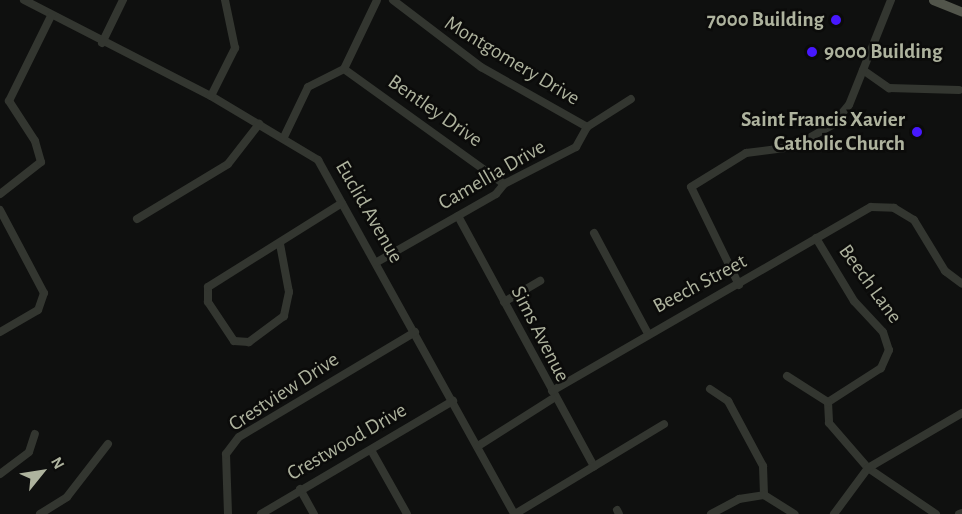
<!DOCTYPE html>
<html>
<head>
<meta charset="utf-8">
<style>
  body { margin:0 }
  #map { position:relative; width:962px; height:514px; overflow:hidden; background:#0f100f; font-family:"Alegreya Sans",sans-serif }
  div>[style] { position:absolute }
  .minor>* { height:8px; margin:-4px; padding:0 4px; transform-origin:4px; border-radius:4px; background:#333630 }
  .major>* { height:9px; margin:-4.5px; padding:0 4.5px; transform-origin:4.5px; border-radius:4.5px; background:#52554b }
  .dots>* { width:16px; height:16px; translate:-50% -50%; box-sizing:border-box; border:3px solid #0b0b0a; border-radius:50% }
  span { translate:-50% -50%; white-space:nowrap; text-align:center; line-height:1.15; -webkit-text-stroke:5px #0b0b0a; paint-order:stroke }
  .poi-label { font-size:21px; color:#aeb39e; font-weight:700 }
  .right { translate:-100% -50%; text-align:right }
  .left { translate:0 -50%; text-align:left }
  .street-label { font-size:21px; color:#aeb39e }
  .north { position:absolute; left:12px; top:442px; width:60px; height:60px; -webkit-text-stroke:4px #0b0b0a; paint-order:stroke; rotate:60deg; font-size:16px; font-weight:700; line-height:24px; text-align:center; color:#aeb39e }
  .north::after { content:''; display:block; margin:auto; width:21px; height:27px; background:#aeb39e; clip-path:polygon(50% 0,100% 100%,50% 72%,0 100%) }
</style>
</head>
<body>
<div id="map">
  <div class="minor">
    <div style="left:24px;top:0;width:210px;rotate:27.2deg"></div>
    <div style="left:211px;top:96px;width:125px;rotate:30.9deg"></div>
    <div style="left:318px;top:160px;width:405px;rotate:61deg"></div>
    <div style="left:393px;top:0;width:111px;rotate:37.3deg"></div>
    <div style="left:481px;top:67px;width:122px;rotate:29.5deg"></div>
    <div style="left:102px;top:43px;width:48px;rotate:-64deg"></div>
    <div style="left:344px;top:69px;width:197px;rotate:35.7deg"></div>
    <div style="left:863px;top:70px;width:32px;rotate:35deg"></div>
    <div style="left:889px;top:88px;width:70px;rotate:1.6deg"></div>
    <div style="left:211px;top:96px;width:54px;rotate:-63.4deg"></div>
    <div style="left:235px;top:48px;width:49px;rotate:-101.8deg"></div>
    <div style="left:284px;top:137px;width:55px;rotate:-64.4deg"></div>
    <div style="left:308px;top:87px;width:40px;rotate:-26.6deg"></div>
    <div style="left:344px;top:69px;width:76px;rotate:-64.4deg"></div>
    <div style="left:0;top:194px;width:52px;rotate:-38deg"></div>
    <div style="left:41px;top:162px;width:22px;rotate:-106deg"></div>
    <div style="left:35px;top:141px;width:48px;rotate:-123deg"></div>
    <div style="left:9px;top:101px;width:95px;rotate:-63.7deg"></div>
    <div style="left:0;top:210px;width:94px;rotate:62.1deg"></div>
    <div style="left:44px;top:293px;width:18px;rotate:109deg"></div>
    <div style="left:38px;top:310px;width:44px;rotate:149.9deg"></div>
    <div style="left:458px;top:216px;width:285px;rotate:61.5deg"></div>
    <div style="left:137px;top:219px;width:106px;rotate:-31.1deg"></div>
    <div style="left:228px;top:164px;width:51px;rotate:-52.2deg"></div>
    <div style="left:594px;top:233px;width:112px;rotate:61.8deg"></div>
    <div style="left:816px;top:238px;width:74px;rotate:58.9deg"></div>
    <div style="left:854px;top:301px;width:42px;rotate:46.9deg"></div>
    <div style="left:883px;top:332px;width:19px;rotate:72deg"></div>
    <div style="left:889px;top:350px;width:20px;rotate:114deg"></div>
    <div style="left:881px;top:368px;width:63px;rotate:147.3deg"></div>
    <div style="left:828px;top:402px;width:21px;rotate:87deg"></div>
    <div style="left:829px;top:423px;width:60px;rotate:49.1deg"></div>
    <div style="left:868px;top:468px;width:82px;rotate:34.1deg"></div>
    <div style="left:280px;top:244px;width:49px;rotate:79.4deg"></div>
    <div style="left:289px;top:292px;width:25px;rotate:102deg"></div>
    <div style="left:284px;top:316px;width:44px;rotate:143.4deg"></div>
    <div style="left:249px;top:342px;width:15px;rotate:-176deg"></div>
    <div style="left:234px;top:341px;width:47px;rotate:-123.7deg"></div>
    <div style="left:208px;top:302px;width:15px;rotate:-90deg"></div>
    <div style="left:208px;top:287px;width:158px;rotate:-32.1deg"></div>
    <div style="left:377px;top:262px;width:137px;rotate:-29.7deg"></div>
    <div style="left:496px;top:194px;width:13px;rotate:-51deg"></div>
    <div style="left:504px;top:184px;width:81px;rotate:-27.2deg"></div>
    <div style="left:576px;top:147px;width:23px;rotate:-61deg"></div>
    <div style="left:587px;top:127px;width:52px;rotate:-32.5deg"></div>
    <div style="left:739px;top:285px;width:109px;rotate:-116.1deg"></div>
    <div style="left:691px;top:187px;width:65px;rotate:-31.7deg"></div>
    <div style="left:746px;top:153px;width:47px;rotate:-7.3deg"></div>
    <div style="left:793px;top:147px;width:45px;rotate:-29.4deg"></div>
    <div style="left:832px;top:125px;width:26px;rotate:-50deg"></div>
    <div style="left:849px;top:105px;width:113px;rotate:-68.2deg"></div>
    <div style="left:504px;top:302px;width:42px;rotate:-30.3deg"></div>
    <div style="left:787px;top:376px;width:49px;rotate:32.4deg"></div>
    <div style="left:710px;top:389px;width:22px;rotate:34deg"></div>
    <div style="left:728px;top:401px;width:74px;rotate:61.7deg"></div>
    <div style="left:763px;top:466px;width:29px;rotate:88deg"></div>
    <div style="left:552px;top:391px;width:368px;rotate:-30deg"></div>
    <div style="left:871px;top:207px;width:23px;rotate:2deg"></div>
    <div style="left:894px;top:208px;width:23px;rotate:31deg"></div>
    <div style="left:914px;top:220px;width:60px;rotate:58.7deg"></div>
    <div style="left:945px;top:271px;width:21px;rotate:37deg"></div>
    <div style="left:478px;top:446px;width:88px;rotate:-32.4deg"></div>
    <div style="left:371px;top:450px;width:73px;rotate:60.6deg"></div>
    <div style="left:0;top:474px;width:36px;rotate:-37deg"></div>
    <div style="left:29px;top:452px;width:19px;rotate:-72deg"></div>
    <div style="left:300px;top:489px;width:29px;rotate:61deg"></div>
    <div style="left:617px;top:510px;width:4px;rotate:63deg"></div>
    <div style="left:40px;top:514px;width:32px;rotate:-32deg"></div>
    <div style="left:67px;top:497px;width:67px;rotate:-52.3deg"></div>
    <div style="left:228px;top:514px;width:60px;rotate:-91.9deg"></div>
    <div style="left:226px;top:454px;width:21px;rotate:-53deg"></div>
    <div style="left:239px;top:437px;width:205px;rotate:-30.8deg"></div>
    <div style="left:261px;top:514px;width:223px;rotate:-30.5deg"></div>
    <div style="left:515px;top:514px;width:174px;rotate:-31.1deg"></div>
    <div style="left:711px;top:514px;width:32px;rotate:-28deg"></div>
    <div style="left:739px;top:499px;width:25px;rotate:-9deg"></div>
    <div style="left:764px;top:495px;width:36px;rotate:32deg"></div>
    <div style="left:834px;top:514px;width:57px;rotate:-53.5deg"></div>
    <div style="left:868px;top:468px;width:109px;rotate:-30.3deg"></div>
    <div style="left:959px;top:514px;width:3px;rotate:-18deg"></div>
  </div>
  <div class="major">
    <div style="left:933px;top:0;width:31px;rotate:22deg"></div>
  </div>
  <div class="dots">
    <div style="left:836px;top:20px;background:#4718ff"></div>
    <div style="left:812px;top:52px;background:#4718ff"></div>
    <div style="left:917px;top:132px;background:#4718ff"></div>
  </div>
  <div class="poi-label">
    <span class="right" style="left:824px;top:20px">7000 Building</span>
    <span class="left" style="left:824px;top:52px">9000 Building</span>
    <span class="right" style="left:905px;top:132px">Saint Francis Xavier<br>Catholic Church</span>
  </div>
  <div class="street-label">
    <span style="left:512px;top:61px;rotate:31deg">Montgomery Drive</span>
    <span style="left:435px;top:111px;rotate:35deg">Bentley Drive</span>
    <span style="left:492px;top:175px;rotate:-30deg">Camellia Drive</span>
    <span style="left:369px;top:212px;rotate:60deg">Euclid Avenue</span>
    <span style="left:700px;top:284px;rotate:-28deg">Beech Street</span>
    <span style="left:870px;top:284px;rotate:54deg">Beech Lane</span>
    <span style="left:540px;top:334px;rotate:63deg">Sims Avenue</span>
    <span style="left:284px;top:392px;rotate:-33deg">Crestview Drive</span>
    <span style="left:347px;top:442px;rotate:-30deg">Crestwood Drive</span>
  </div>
  <div class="north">N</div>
</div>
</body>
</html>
